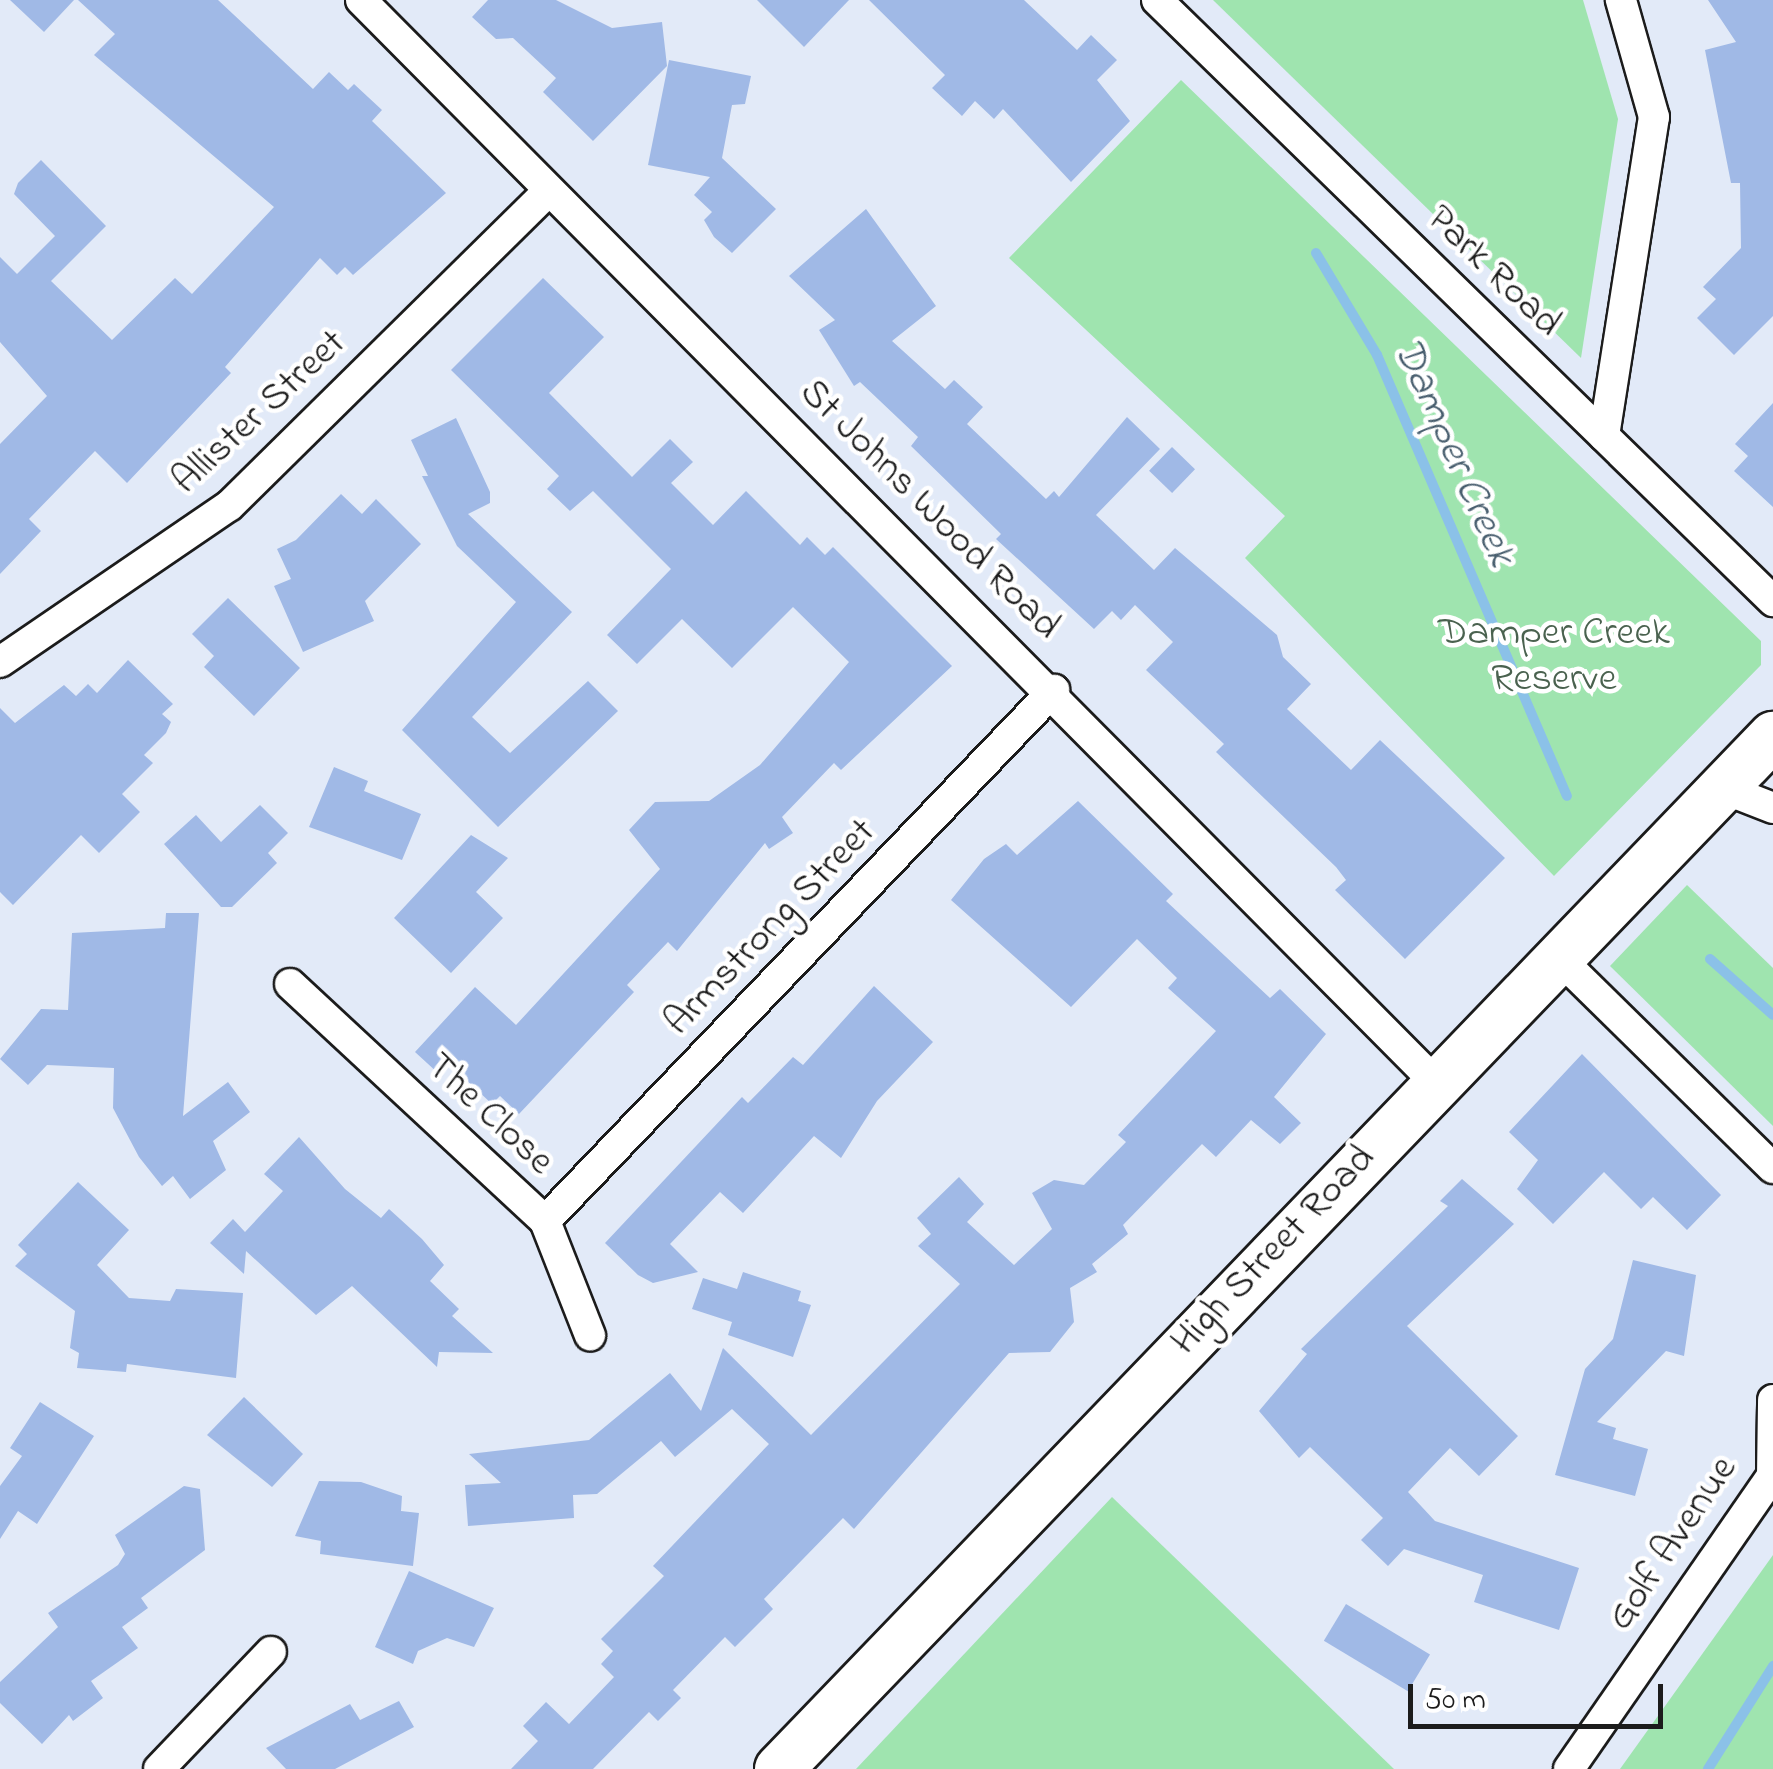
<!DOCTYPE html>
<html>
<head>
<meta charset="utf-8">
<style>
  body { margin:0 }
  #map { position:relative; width:1773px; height:1769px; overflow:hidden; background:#e2eaf8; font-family:"Indie Flower",sans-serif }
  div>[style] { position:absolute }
  .green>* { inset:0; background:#9fe4af }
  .stream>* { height:10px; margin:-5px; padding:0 5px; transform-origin:5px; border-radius:5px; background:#8bc1e8 }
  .building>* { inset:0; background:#a0b9e6; transform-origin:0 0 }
  .roads { filter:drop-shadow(2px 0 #1c1c1c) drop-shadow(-2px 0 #1c1c1c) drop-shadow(0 2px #1c1c1c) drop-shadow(0 -2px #1c1c1c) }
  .minor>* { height:30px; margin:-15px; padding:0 15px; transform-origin:15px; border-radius:15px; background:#fff }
  .primary>* { height:48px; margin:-24px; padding:0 24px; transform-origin:24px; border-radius:24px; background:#fff }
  span { translate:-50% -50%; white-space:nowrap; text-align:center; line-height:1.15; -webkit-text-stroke:9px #fff; paint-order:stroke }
  .street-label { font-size:40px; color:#1c1c1c }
  .park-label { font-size:40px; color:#4a624f }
  .water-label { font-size:42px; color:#485e6e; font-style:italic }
  .scale { position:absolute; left:1408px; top:1684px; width:255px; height:45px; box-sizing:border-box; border:5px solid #1c1c1c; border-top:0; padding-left:12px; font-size:30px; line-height:35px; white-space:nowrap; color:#1c1c1c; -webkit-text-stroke:8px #fff; paint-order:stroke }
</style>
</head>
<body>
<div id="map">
  <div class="green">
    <div style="clip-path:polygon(1213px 0,1583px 0,1618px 119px,1581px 358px)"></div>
    <div style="clip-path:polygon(1181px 80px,1761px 641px,1761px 665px,1554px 876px,1245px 558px,1285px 516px,1009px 258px)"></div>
    <div style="clip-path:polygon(1687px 885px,1773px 968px,1773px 1126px,1610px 966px)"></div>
    <div style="clip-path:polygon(1112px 1497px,1394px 1769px,856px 1769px)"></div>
    <div style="clip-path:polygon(1773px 1555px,1773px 1769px,1620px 1769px)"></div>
  </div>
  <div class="stream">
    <div style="left:1316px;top:253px;width:119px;rotate:59.1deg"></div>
    <div style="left:1377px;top:355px;width:480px;rotate:66.7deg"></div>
    <div style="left:1710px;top:959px;width:84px;rotate:41.6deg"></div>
    <div style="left:1708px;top:1769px;width:122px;rotate:-57.7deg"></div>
  </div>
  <div class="building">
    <div style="clip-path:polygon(10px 0,74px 0,44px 32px)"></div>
    <div style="clip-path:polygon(78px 0,218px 0,313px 89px,329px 72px,348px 90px,354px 84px,382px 110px,372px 121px,446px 193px,353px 275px,345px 267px,337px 275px,320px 258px,225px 367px,231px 373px,127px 483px,95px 451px,29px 519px,41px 531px,0 574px,0 444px,47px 396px,0 342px,0 257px,17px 274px,55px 236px,14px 194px,18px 183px,41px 160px,106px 226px,51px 281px,112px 340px,175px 278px,192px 294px,274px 207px,94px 55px,115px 34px)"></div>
    <div style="clip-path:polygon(488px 0,556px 0,612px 28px,662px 22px,667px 66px,593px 141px,543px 92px,556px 78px,513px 38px,496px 39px,472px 17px)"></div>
    <div style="clip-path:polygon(757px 0,849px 0,804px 47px)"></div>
    <div style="clip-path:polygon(869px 0,1024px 0,1077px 50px,1091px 35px,1117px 60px,1097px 80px,1130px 121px,1071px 182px,1003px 109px,994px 119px,975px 101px,962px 116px,932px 88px,945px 75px)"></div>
    <div style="clip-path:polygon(1708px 0,1773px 0,1773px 316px,1734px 355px,1697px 318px,1716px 299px,1703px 287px,1741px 248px,1740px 183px,1731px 183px,1705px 50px,1736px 42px)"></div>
    <div style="clip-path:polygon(669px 60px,751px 76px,745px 104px,732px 105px,722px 158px,776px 209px,732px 253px,714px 237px,704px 220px,712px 212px,694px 195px,710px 177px,648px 165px)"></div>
    <div style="clip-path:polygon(866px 209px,936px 306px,892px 341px,945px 389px,954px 380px,983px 407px,967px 424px,1046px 499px,1054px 491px,1059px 497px,1127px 417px,1160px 449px,1096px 515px,1154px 570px,1175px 548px,1277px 635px,1283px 657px,1311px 684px,1287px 709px,1351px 770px,1380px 740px,1505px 858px,1405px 959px,1335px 890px,1346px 880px,1336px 867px,1216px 752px,1224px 744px,1146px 670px,1173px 642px,1135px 605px,1121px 620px,1112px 611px,1094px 629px,996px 539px,1001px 534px,911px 446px,918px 437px,860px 382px,854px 386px,819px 330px,835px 320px,789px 276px)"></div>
    <div style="clip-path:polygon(543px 278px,604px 337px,549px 393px,632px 477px,670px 439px,693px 462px,671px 483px,713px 525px,746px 491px,800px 545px,807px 537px,825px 555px,833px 547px,952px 666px,841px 770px,834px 763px,782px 817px,793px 833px,769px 849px,765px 843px,677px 951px,668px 942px,627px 985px,634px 992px,519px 1114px,500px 1096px,492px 1104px,449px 1064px,439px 1074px,415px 1052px,475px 987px,516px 1025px,660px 869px,629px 830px,655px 802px,709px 801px,760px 765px,849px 662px,793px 607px,732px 668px,682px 619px,637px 664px,607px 635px,671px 569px,593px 491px,570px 511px,547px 489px,559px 476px,451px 370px)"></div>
    <div style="clip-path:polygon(1773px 403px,1773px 507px,1734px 471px,1748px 456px,1735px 444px)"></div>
    <div style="clip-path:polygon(456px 418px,490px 492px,490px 503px,468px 514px,572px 612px,472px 717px,510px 753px,588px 681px,618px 711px,498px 827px,402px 730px,516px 602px,457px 546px,422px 476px,428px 476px,411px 440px)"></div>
    <div style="left:1172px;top:447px;width:32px;height:33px;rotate:44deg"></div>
    <div style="clip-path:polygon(341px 494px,362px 514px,376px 499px,421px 544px,365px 601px,374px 621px,303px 652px,274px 586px,291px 579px,277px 549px,296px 540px)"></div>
    <div style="clip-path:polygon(228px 598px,300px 668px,254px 716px,204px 667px,214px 656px,192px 634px)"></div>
    <div style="clip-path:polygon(128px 660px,173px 704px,162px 714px,171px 722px,166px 733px,144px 755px,153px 763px,122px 794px,140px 812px,99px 853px,81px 835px,13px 905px,0 892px,0 708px,15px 723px,64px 685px,76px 696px,88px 684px,97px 693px)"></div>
    <div style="clip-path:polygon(334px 767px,368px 781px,364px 791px,421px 814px,402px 860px,309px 827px)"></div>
    <div style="clip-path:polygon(1078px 801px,1173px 894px,1166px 901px,1270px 998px,1280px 989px,1326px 1034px,1274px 1097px,1301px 1123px,1280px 1144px,1251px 1120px,1216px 1157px,1202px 1144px,1123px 1225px,1128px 1234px,1092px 1264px,1097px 1272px,1070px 1288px,1074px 1322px,1050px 1352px,1009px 1353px,854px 1529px,843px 1518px,764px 1599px,773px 1609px,735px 1647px,725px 1637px,673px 1690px,681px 1698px,658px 1721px,649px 1712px,593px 1769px,511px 1769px,538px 1741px,523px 1726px,546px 1702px,569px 1724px,614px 1677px,601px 1664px,613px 1651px,601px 1639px,664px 1576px,653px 1566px,769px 1444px,732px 1409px,675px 1457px,661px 1441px,597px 1494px,573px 1495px,574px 1518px,468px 1526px,465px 1485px,501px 1483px,469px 1454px,589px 1440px,670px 1373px,701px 1411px,723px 1348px,811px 1435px,960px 1284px,918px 1246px,931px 1234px,917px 1218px,959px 1177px,984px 1204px,967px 1222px,1014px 1265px,1052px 1229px,1032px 1193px,1054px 1180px,1084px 1185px,1126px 1142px,1118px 1135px,1216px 1031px,1168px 988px,1177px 978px,1137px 939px,1071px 1007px,951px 900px,984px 859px,1006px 844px,1017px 855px)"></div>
    <div style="clip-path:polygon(260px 805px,288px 833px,268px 853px,277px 863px,232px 907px,221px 907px,164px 844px,196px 815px,221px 842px)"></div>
    <div style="clip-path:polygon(471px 835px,508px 858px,476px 892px,503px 918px,451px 973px,394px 918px)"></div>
    <div style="clip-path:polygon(166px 913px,199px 913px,183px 1116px,228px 1082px,250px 1112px,213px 1141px,226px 1170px,190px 1199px,173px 1176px,162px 1186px,139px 1157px,113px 1108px,114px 1068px,47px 1065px,28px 1085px,0 1059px,41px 1009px,68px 1010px,72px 933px,165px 928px)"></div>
    <div style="clip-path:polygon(874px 986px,933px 1042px,877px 1101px,841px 1158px,814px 1136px,743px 1213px,720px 1192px,670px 1244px,698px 1272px,653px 1283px,638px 1275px,605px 1243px,742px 1097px,748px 1103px,793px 1057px,803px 1065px)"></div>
    <div style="clip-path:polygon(1582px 1054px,1721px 1195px,1687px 1230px,1653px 1197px,1641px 1209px,1604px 1172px,1553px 1224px,1517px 1189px,1538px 1160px,1509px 1132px)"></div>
    <div style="clip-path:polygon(299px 1137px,345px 1189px,381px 1218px,389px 1209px,422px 1239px,444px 1265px,430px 1281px,459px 1309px,452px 1316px,493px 1353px,439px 1352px,437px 1367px,352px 1286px,316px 1315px,246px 1251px,244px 1274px,210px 1243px,233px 1219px,245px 1232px,283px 1191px,264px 1174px)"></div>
    <div style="clip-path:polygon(1462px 1179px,1514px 1224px,1407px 1326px,1518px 1436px,1479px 1476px,1450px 1448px,1408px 1492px,1435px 1521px,1579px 1568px,1559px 1630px,1474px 1602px,1483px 1575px,1404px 1549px,1388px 1566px,1361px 1540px,1383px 1518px,1310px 1447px,1299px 1458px,1259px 1411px,1307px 1354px,1301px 1349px,1448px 1206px,1440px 1201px)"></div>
    <div style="clip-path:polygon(78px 1182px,129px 1230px,97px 1265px,129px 1298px,170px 1301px,176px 1289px,243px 1293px,236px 1378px,127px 1364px,126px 1372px,77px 1368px,79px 1353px,70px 1348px,75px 1311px,15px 1266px,27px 1254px,18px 1245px)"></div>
    <div style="clip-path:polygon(1633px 1260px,1696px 1275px,1684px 1356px,1666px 1351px,1597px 1422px,1616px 1428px,1613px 1439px,1648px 1449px,1635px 1496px,1555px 1475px,1585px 1369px,1613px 1339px)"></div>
    <div style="clip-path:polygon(743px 1272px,801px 1291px,798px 1301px,811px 1305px,793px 1357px,728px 1335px,732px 1322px,692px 1309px,703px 1278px,737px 1289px)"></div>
    <div style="clip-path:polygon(244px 1397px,303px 1454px,272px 1487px,207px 1435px)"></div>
    <div style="clip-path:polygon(40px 1402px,94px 1436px,37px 1524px,18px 1511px,0 1539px,0 1486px,22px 1456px,10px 1448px)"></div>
    <div style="clip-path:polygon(319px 1481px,361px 1482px,402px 1496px,401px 1511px,419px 1513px,413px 1566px,320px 1554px,321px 1541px,295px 1536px)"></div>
    <div style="clip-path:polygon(184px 1486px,200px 1489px,205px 1550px,141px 1598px,148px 1608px,122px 1627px,138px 1648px,91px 1681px,103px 1698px,73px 1721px,69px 1715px,42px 1744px,0 1703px,0 1682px,58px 1627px,48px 1613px,118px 1565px,125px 1554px,115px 1535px)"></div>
    <div style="clip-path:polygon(409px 1571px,494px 1608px,474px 1647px,447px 1638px,418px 1651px,413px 1664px,375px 1647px)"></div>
    <div style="left:1346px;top:1604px;width:98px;height:43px;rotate:31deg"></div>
    <div style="clip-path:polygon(399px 1701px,414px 1727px,335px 1769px,286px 1769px,266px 1748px,350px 1704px,360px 1720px)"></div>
  </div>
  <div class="roads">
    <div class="minor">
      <div style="left:361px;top:0;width:1525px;rotate:45.21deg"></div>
      <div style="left:1157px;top:0;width:861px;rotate:44.29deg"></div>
      <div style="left:1604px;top:436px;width:323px;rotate:-81.1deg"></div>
      <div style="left:1654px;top:117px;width:122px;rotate:-105.8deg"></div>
      <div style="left:0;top:662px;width:277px;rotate:-34.3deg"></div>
      <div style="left:229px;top:506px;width:448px;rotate:-44.6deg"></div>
      <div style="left:1722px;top:788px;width:55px;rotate:21.4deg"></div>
      <div style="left:1556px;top:955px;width:304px;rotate:44.5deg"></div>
      <div style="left:290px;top:984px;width:348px;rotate:42.9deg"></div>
      <div style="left:545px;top:1221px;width:123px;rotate:68.5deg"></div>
      <div style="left:545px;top:1221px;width:736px;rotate:-46.21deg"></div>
      <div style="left:159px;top:1769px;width:162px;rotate:-46.3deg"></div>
      <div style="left:1569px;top:1769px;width:356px;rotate:-55.3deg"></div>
      <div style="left:1772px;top:1476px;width:76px;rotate:-89.2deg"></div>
    </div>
    <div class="primary">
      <div style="left:779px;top:1769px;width:1434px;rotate:-46.1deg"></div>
    </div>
  </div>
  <div class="street-label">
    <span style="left:1493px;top:272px;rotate:44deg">Park Road</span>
    <span style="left:260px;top:413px;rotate:-43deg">Allister Street</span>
    <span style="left:929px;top:510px;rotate:45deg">St Johns Wood Road</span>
    <span style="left:771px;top:928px;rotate:-46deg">Armstrong Street</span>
    <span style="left:489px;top:1115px;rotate:43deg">The Close</span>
    <span style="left:1274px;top:1251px;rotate:-46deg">High Street Road</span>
    <span style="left:1673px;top:1544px;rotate:-56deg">Golf Avenue</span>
  </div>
  <div class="park-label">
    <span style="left:1554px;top:657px">Damper Creek<br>Reserve</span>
  </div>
  <div class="water-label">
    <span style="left:1453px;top:453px;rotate:66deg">Damper Creek</span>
  </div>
  <div class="scale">50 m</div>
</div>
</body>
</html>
